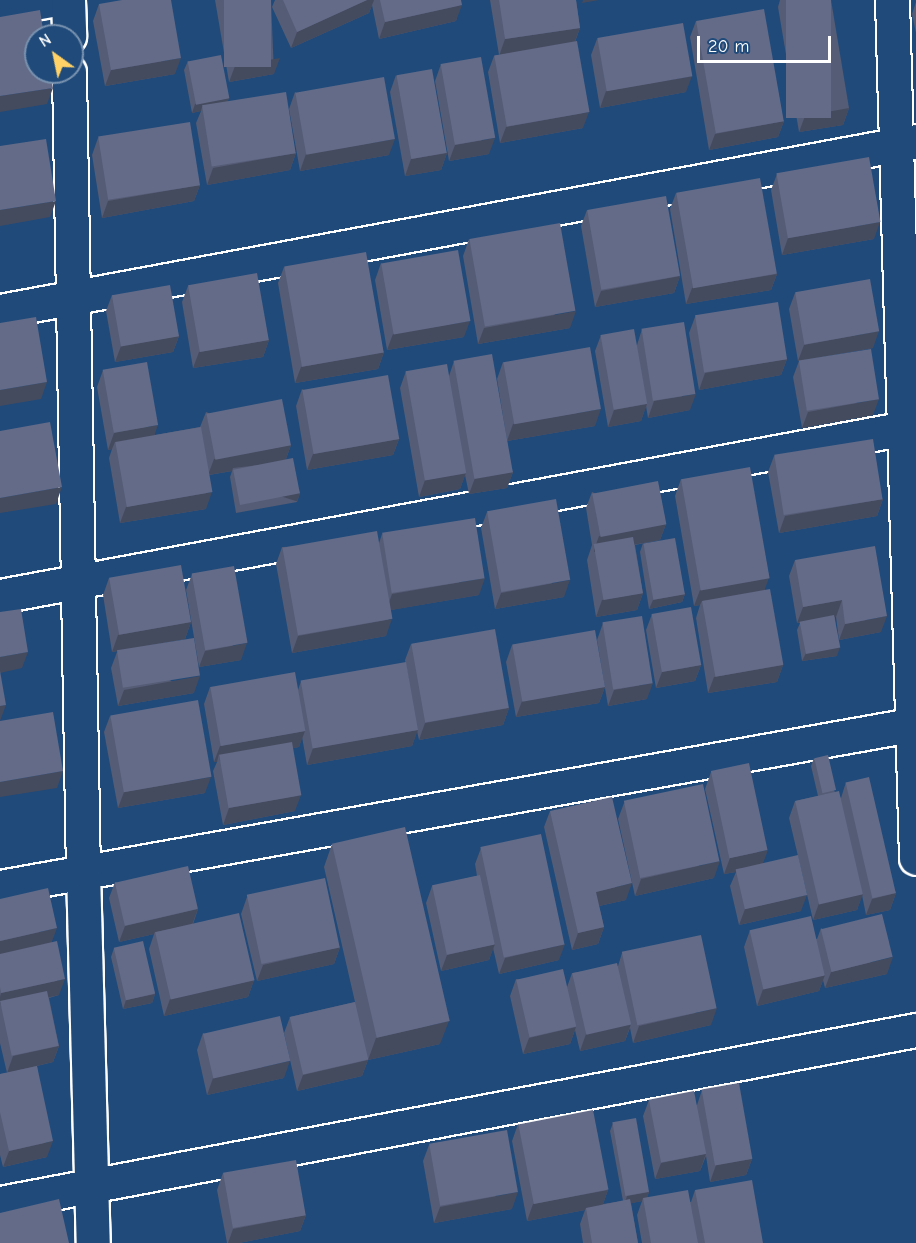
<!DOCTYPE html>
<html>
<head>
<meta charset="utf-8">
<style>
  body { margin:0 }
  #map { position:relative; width:916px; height:1243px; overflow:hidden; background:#1f4a7a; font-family:"Comic Neue",sans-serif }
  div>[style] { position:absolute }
  .roads { filter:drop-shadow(2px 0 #fff) drop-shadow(-2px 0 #fff) drop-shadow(0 2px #fff) drop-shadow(0 -2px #fff) }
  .minor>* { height:33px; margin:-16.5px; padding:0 16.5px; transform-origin:16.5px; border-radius:16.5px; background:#1f4a7a }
  .tertiary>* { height:33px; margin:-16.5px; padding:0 16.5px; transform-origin:16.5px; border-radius:16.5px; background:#1f4a7a }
  .wall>* { inset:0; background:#555c75 }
  .shaded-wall>* { inset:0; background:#454b5f; transform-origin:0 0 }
  .building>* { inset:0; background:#636b88; transform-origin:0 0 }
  span { translate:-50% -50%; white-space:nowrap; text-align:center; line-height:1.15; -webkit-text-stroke:4.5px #1f4a7a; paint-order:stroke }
  .north { position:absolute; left:24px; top:24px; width:60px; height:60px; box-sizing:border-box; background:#1f4a7a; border:2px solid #7992af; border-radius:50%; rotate:327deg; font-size:16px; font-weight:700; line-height:24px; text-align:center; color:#fff }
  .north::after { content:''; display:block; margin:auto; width:21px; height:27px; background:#ffd166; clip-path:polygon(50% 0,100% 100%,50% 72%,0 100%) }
  .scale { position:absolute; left:697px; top:36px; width:134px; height:27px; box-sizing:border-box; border:3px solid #fff; border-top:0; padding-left:8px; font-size:18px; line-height:21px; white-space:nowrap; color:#fff; -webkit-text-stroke:4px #1f4a7a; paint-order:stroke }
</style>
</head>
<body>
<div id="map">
  <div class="roads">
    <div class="minor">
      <div style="left:892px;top:0;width:858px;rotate:88.4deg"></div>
      <div style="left:0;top:9px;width:52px;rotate:-10deg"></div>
      <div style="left:0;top:311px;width:932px;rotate:-10.51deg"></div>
      <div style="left:0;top:596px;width:932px;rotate:-10.51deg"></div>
      <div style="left:83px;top:871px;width:372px;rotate:88.5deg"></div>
      <div style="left:0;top:887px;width:930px;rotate:-10.09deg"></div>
      <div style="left:0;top:1203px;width:932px;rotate:-10.7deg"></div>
    </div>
    <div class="tertiary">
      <div style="left:68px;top:0;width:36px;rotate:88deg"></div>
      <div style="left:69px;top:72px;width:799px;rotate:89deg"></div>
    </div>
  </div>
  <div class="wall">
    <div style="clip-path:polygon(215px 0,271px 0,274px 74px,229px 82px)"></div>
    <div style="clip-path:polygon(275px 0,461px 0,456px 21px,379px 39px,372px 5px,369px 13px,291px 48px,272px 7px)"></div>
    <div style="clip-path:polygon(490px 0,576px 0,580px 28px,575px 42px,583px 128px,500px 143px,488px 72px,494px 56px,499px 55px)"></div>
    <div style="clip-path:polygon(780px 0,831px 0,849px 108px,843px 125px,799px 132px,778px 7px)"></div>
    <div style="clip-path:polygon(916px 2px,916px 33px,912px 14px)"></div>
    <div style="clip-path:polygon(99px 4px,175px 74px,105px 86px,93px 21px)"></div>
    <div style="clip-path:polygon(696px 21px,784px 121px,778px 137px,709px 150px,690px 37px)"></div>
    <div style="clip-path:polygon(597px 39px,686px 92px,600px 108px,591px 55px)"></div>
    <div style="clip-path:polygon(188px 61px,229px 98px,227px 102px,296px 153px,290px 170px,207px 185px,196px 123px,201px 111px,192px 113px,184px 70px)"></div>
    <div style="clip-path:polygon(441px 64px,489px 154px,449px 161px,435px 81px)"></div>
    <div style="clip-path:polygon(396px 75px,447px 153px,441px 170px,405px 176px,390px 92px)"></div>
    <div style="clip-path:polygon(295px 92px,389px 155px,300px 171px,289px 109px)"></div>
    <div style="clip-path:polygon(98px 138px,200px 185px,194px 201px,102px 218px,92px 155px)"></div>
    <div style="clip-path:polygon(777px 174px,874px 239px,782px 255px,771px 190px)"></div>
    <div style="clip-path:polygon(676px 193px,777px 274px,771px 290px,686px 304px,670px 209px)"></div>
    <div style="clip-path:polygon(587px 210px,680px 276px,674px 293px,595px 307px,581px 226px)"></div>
    <div style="clip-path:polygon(469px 239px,570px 328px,478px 344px,463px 256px)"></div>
    <div style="clip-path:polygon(381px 263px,464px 337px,387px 350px,375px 280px)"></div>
    <div style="clip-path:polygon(284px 267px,384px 352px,378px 369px,295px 383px,278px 283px)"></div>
    <div style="clip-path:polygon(188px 286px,269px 340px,263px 357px,193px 368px,182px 302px)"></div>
    <div style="clip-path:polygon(795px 293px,873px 348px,798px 361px,789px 309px)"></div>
    <div style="clip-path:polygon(112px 295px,179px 336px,173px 352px,115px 362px,106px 311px)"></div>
    <div style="clip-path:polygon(695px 317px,787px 359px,781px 375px,699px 390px,689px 333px)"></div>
    <div style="clip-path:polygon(642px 329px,690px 410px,648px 418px,646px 406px,641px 421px,608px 427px,595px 351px,601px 335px,637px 345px)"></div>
    <div style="clip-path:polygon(454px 361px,513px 472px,507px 488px,469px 494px,465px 475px,460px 489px,419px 497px,400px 388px,406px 371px,449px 376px)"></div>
    <div style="clip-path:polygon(799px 361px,873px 415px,802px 428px,793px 377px)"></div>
    <div style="clip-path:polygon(503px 362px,595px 426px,507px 441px,497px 379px)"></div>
    <div style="clip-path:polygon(103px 370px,155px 435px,200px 427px,206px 412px,291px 445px,286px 459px,300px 493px,297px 502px,236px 513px,230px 477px,232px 471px,209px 475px,206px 509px,120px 523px,109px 458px,112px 449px,108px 450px,97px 387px)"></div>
    <div style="clip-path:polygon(302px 389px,399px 439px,393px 455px,307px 470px,296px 406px)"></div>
    <div style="clip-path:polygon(774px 456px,883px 499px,877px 516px,779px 533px,768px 472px)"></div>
    <div style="clip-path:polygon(681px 479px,765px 590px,783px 665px,777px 682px,708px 693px,696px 618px,700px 605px,694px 606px,675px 496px)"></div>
    <div style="clip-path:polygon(592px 492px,666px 524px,660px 540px,635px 545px,643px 593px,637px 610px,596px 617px,587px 560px,592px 545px,586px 508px)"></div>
    <div style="clip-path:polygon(487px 512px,564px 597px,495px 609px,481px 528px)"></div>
    <div style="clip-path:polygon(382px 534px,479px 595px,390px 610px,386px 636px,292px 653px,276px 564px,282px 547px,379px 543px)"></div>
    <div style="clip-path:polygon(643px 543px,685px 594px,682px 602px,649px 609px,640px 552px)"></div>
    <div style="clip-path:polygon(795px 560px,881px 632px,839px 640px,836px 617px,835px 617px,837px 656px,802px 661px,797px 630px,800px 623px,797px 623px,789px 576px)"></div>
    <div style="clip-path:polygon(192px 574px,241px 660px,199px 667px,186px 590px)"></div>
    <div style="clip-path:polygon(109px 578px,191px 622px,185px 639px,112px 652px,103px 595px)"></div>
    <div style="clip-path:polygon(652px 614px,701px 665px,695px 681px,656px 688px,646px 630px)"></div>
    <div style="clip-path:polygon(603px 623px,647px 699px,608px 706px,597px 640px)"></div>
    <div style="clip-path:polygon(411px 644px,509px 708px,503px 725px,419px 740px,417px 731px,412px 746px,307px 765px,302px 737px,299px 747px,293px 748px,295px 811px,223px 825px,213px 771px,217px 762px,214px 762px,204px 704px,210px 687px,298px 690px,301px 681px,409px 682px,405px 660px)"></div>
    <div style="clip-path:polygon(512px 645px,605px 687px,599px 703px,516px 717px,506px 662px)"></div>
    <div style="clip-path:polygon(117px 652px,194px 693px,118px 706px,111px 668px)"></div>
    <div style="clip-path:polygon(110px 716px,205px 793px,118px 808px,104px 732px)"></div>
    <div style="clip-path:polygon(814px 758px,835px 792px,841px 798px,846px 782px,896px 893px,890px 910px,866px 915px,862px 895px,857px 910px,813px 920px,789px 818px,795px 801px,818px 796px,811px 766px)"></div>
    <div style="clip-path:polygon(711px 772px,763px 863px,801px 911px,739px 925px,730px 886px,736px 872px,724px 874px,705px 789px)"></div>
    <div style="clip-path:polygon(624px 803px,714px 878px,635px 896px,618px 819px)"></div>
    <div style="clip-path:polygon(550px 811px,626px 900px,599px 906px,604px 927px,598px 944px,572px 950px,544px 827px)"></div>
    <div style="clip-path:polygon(332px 844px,440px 1044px,368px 1060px,362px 1076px,297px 1091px,284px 1033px,290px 1017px,355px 1002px,324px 867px)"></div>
    <div style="clip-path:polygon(481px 848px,559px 960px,499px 974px,493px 948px,489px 960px,441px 971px,426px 903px,432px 886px,477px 876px,475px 864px)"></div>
    <div style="clip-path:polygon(115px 882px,198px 909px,193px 924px,254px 980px,248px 997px,164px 1016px,149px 949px,154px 934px,119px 942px,109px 898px)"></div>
    <div style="clip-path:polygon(247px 897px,340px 947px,334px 964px,257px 981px,241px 914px)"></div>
    <div style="clip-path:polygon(0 899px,52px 942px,59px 995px,49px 998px,59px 1046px,53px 1062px,37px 1066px,47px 1157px,3px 1167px,0 1155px,0 1074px,7px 1073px,0 1043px)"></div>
    <div style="clip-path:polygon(821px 928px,887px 974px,825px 988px,823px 980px,819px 991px,757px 1006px,744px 947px,750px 930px,817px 939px)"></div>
    <div style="clip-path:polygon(114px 948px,155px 994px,152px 1003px,123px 1009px,111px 957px)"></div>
    <div style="clip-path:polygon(622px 953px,711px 1025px,633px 1043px,630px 1028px,625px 1041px,580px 1051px,575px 1030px,570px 1044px,523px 1054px,510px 996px,516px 979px,567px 987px,572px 973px,618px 966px)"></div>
    <div style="clip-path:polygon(203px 1033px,284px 1078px,207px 1095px,197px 1050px)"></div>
    <div style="clip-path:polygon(702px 1090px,752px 1159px,746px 1175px,710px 1182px,706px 1156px,700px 1171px,655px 1179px,643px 1116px,649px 1100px,697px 1105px)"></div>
    <div style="clip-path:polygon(613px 1123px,649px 1192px,647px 1197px,691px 1202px,695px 1190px,763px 1243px,642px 1243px,637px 1215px,642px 1201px,631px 1203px,638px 1243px,583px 1243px,580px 1224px,585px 1210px,527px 1221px,512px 1141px,518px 1124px,608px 1190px,603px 1204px,623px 1201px,610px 1131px)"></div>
    <div style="clip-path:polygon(429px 1145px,512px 1209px,434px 1223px,423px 1161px)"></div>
    <div style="clip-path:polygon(223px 1173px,306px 1215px,300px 1231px,239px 1243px,227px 1243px,217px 1190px)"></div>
  </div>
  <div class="shaded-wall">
    <div style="clip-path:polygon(367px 0,374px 0,369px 13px,291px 48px,297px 32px)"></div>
    <div style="clip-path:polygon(583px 0,599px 0,582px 3px)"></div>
    <div style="clip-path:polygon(462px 5px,456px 21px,379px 39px,385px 22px)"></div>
    <div style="clip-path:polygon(580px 28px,574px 44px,499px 56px,505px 39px)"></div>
    <div style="clip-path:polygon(181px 58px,175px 74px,105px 86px,111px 70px)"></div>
    <div style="clip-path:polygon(280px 58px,274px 74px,229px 82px,235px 66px)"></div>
    <div style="clip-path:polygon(692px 76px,686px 92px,600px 108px,606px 91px)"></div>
    <div style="clip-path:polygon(53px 88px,47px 104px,0 112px,0 96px)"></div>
    <div style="clip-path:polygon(229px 98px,226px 107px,202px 107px,201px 111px,192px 113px,195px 104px)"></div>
    <div style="clip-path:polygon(849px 108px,843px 125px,799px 132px,805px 116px)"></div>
    <div style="clip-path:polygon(589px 112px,583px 128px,500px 143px,506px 127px)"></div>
    <div style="clip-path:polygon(784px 121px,778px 137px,709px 150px,715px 134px)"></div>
    <div style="clip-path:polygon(495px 138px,489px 154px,449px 161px,455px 145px)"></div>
    <div style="clip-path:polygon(395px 139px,389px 155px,300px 171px,306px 154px)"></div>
    <div style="clip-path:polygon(296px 153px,290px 170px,207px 185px,213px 168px)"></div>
    <div style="clip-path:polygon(447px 153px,441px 170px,405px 176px,411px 159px)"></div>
    <div style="clip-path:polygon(200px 185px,194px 201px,102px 218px,108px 201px)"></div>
    <div style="clip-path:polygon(56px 201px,50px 217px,0 226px,0 210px)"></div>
    <div style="clip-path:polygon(880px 222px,874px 239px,782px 255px,788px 238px)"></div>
    <div style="clip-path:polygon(777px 274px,771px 290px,686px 304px,692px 288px)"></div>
    <div style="clip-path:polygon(680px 276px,674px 293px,595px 307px,601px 291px)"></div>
    <div style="clip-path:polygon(576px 311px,570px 328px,478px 344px,484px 328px)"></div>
    <div style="clip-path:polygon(470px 321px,464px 337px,387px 350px,393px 334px)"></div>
    <div style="clip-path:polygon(879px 331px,873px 348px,798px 361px,804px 345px)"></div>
    <div style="clip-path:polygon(179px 336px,173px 352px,115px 362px,121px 346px)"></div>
    <div style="clip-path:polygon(269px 340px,263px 357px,193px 368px,199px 352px)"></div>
    <div style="clip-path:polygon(384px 352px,378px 369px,295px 383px,301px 367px)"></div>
    <div style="clip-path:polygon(787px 359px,781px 375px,699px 390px,705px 373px)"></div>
    <div style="clip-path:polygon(47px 382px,41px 399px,0 406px,0 390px)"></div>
    <div style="clip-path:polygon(696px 394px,690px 410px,648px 418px,654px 401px)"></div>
    <div style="clip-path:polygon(879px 399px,873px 415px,802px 428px,808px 412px)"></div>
    <div style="clip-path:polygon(647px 404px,641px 421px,608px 427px,614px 410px)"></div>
    <div style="clip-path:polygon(601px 409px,595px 426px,507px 441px,513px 424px)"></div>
    <div style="clip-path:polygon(158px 425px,152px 442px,115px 442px,112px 449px,108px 450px,114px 433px)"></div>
    <div style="clip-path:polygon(399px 439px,393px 455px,307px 470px,313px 454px)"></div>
    <div style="clip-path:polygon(291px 445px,285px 462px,233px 468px,232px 471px,208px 475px,214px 459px)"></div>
    <div style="clip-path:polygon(513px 472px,507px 488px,469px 494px,475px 478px)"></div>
    <div style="clip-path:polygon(466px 473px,460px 489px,419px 497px,425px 480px)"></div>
    <div style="clip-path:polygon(62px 487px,56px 504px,0 513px,0 498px)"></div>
    <div style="clip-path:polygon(212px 492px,206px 509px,120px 523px,126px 507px)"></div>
    <div style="left:300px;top:493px;width:9px;height:62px;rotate:108deg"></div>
    <div style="clip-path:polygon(883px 499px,877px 516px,779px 533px,785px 516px)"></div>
    <div style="clip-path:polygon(666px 524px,660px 540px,594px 552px,594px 550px,599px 536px)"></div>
    <div style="clip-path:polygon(485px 578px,479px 595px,386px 611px,392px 594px)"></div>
    <div style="clip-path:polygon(769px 578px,763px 594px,702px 601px,700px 605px,694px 606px,700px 590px)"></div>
    <div style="clip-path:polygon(570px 580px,564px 597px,495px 609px,501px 593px)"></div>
    <div style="clip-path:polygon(643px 593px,637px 610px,596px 617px,602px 600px)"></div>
    <div style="clip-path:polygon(685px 594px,682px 602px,649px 609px,653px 600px)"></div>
    <div style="clip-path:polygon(842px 600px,836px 617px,797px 623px,803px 607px)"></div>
    <div style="clip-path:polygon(887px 616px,881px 632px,839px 640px,845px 624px)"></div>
    <div style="clip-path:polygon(392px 619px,386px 636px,292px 653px,298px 636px)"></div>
    <div style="clip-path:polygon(191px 622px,185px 639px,112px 652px,118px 635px)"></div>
    <div style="clip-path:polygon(247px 643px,241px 660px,199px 667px,205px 651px)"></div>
    <div style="clip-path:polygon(840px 647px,837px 656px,802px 661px,806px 653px)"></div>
    <div style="clip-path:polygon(28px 652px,22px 668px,0 673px,0 657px)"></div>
    <div style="clip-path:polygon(701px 665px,695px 681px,656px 688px,662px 672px)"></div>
    <div style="clip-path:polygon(783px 665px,777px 682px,708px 693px,714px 677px)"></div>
    <div style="clip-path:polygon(200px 676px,194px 693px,118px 706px,124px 690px)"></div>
    <div style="clip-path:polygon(653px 683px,647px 699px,608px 706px,614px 690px)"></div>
    <div style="clip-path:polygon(605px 687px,599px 703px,516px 717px,522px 701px)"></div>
    <div style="clip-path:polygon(6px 705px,0 721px,0 706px)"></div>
    <div style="clip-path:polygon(509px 708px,503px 725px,419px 740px,425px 723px)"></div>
    <div style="clip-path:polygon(418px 730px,412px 746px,307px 765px,313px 748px)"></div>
    <div style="clip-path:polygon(305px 731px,299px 747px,220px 761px,219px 754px,217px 762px,214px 762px,220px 746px)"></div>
    <div style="clip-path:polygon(63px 771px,57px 788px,0 797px,0 782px)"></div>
    <div style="clip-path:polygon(211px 777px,205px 793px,118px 808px,124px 792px)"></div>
    <div style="clip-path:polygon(301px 795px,295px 811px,223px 825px,229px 808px)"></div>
    <div style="clip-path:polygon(768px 850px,762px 866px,736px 869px,736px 872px,724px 874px,730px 858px)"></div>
    <div style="clip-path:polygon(720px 861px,714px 878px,635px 896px,641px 879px)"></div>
    <div style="clip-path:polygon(632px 883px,626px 900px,590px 908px,596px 892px)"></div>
    <div style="clip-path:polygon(896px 893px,890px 910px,866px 915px,872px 899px)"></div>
    <div style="clip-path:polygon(863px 894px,857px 910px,813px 920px,819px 903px)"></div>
    <div style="clip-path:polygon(807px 895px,801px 911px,739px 925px,745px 909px)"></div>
    <div style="clip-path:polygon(198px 909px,192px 925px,155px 932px,154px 934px,119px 942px,125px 926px)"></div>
    <div style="clip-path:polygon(604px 927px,598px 944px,572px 950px,578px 933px)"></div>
    <div style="clip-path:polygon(57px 928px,51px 944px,0 956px,0 941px)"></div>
    <div style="clip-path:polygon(495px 944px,489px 960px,441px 971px,447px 955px)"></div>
    <div style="clip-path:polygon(565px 944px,559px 960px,499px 974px,505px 958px)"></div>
    <div style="clip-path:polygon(340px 947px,334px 964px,257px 981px,263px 965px)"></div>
    <div style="clip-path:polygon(893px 957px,887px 974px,825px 988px,831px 972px)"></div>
    <div style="clip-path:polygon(825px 975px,819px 991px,757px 1006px,763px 989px)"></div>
    <div style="clip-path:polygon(65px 979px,59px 995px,2px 1008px,0 1002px,0 1003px,0 997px,1px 993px)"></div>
    <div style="clip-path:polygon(254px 980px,248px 997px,164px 1016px,170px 999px)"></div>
    <div style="clip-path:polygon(155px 994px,152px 1003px,123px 1009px,126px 1000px)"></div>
    <div style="clip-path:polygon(717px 1008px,711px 1025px,633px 1043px,639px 1026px)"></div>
    <div style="clip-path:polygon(449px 1021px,440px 1044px,368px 1060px,362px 1076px,297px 1091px,303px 1075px,368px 1060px,376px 1038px)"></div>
    <div style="clip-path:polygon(631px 1024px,625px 1041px,580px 1051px,586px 1034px)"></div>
    <div style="clip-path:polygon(576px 1027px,570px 1044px,523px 1054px,529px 1038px)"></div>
    <div style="clip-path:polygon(59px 1046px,53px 1062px,7px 1073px,13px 1056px)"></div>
    <div style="clip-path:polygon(290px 1061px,284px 1078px,207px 1095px,213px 1078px)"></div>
    <div style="clip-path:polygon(53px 1141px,47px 1157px,3px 1167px,9px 1151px)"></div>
    <div style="clip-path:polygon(706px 1154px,700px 1171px,655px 1179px,661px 1163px)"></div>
    <div style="clip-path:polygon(752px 1159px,746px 1175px,710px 1182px,716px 1165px)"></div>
    <div style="clip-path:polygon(608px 1190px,602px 1207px,586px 1208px,585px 1210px,527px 1221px,533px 1204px)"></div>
    <div style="clip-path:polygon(518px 1192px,512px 1209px,434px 1223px,440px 1207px)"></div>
    <div style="clip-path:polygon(649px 1192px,646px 1201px,643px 1198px,642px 1201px,624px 1205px,627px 1196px)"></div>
    <div style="clip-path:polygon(306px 1215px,300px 1231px,239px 1243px,228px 1243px,233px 1229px)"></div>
  </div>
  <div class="building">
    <div style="clip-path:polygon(122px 0,171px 0,181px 58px,111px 70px,99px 4px)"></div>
    <div style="left:224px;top:0;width:47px;height:67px"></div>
    <div style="clip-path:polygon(283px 0,367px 0,297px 32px)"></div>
    <div style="clip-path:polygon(380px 0,461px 0,462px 5px,385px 22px)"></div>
    <div style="clip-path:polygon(499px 0,576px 0,580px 28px,505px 39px)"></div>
    <div style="left:786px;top:0;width:45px;height:118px"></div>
    <div style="left:764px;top:9px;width:114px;height:69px;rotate:80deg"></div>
    <div style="clip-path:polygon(40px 10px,44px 36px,36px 36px,36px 72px,50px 72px,53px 88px,0 96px,0 17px)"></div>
    <div style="left:683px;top:23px;width:54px;height:87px;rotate:80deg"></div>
    <div style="left:577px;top:41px;width:72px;height:84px;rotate:80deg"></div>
    <div style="left:221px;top:55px;width:44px;height:34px;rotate:79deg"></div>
    <div style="left:481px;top:57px;width:82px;height:41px;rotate:80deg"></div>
    <div style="left:432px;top:69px;width:85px;height:36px;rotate:80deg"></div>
    <div style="left:384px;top:77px;width:63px;height:90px;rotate:80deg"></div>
    <div style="left:286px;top:92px;width:62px;height:85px;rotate:81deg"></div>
    <div style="left:190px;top:122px;width:64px;height:93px;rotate:81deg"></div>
    <div style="clip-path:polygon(46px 139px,56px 201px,0 210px,0 146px)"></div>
    <div style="left:869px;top:157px;width:66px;height:94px;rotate:80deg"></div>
    <div style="left:760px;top:178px;width:97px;height:85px;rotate:80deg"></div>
    <div style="left:666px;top:196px;width:81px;height:80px;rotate:80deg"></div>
    <div style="left:560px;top:223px;width:89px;height:92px;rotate:80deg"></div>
    <div style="left:458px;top:250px;width:72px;height:78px;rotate:80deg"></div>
    <div style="left:366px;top:252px;width:102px;height:83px;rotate:80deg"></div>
    <div style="left:257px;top:273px;width:68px;height:70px;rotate:80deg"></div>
    <div style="left:870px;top:279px;width:53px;height:76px;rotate:80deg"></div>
    <div style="left:170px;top:285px;width:52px;height:59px;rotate:80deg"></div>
    <div style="left:778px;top:302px;width:58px;height:84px;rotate:81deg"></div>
    <div style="clip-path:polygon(36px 317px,47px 382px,0 390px,0 323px)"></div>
    <div style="left:684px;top:322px;width:73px;height:43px;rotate:81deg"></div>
    <div style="left:634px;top:329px;width:76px;height:34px;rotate:80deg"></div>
    <div style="left:590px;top:347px;width:63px;height:88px;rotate:80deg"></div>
    <div style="left:871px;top:349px;width:51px;height:73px;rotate:81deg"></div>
    <div style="left:492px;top:354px;width:120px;height:39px;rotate:80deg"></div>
    <div style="left:147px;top:362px;width:64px;height:45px;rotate:80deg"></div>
    <div style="left:447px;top:364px;width:111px;height:42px;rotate:80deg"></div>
    <div style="left:388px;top:375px;width:65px;height:87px;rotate:80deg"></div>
    <div style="left:282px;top:399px;width:47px;height:77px;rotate:79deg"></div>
    <div style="clip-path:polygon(50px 422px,62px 487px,0 498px,0 431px)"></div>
    <div style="left:201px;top:427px;width:66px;height:87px;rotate:80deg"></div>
    <div style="left:873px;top:439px;width:61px;height:100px;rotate:81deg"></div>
    <div style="left:293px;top:458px;width:36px;height:61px;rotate:79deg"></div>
    <div style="left:750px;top:467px;width:113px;height:70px;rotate:80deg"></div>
    <div style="left:658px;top:481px;width:44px;height:67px;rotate:79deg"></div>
    <div style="left:556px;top:499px;width:82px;height:70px;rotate:80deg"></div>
    <div style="left:475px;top:518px;width:61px;height:94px;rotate:81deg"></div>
    <div style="left:377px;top:531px;width:89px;height:96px;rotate:80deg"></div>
    <div style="left:633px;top:537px;width:57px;height:40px;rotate:80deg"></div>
    <div style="left:675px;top:538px;width:57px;height:32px;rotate:80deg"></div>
    <div style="clip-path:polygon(875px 546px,887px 616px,845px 624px,842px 600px,803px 607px,795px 560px)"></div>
    <div style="left:181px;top:565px;width:58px;height:73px;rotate:80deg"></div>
    <div style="left:234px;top:566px;width:78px;height:43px;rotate:80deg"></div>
    <div style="left:770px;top:589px;width:77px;height:69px;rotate:80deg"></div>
    <div style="left:691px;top:607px;width:59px;height:40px;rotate:80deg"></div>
    <div style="clip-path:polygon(21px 609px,28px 652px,0 657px,0 612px)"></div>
    <div style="left:834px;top:615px;width:33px;height:35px;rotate:79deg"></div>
    <div style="left:642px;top:616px;width:68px;height:40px;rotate:81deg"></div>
    <div style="left:495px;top:629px;width:80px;height:85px;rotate:80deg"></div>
    <div style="left:595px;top:630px;width:58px;height:84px;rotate:80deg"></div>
    <div style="left:194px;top:638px;width:38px;height:78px;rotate:81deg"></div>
    <div style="left:406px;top:662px;width:69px;height:107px;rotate:80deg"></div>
    <div style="clip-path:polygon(0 671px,6px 705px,0 706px)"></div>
    <div style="left:295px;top:672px;width:60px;height:86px;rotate:80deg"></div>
    <div style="left:198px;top:700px;width:78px;height:89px;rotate:80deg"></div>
    <div style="clip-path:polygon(53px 712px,63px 771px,0 782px,0 721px)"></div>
    <div style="left:292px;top:742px;width:54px;height:74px;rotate:80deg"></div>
    <div style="left:828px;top:755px;width:36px;height:14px;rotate:77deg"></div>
    <div style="left:749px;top:763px;width:89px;height:39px;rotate:78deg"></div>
    <div style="left:869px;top:777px;width:119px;height:24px;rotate:77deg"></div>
    <div style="left:703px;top:784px;width:79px;height:81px;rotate:78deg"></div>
    <div style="left:839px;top:791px;width:106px;height:45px;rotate:77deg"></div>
    <div style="clip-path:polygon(612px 797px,632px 883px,596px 892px,604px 927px,578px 933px,550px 811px)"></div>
    <div style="left:405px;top:827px;width:199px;height:75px;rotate:77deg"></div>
    <div style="left:541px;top:834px;width:113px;height:62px;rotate:78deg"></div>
    <div style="left:798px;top:855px;width:41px;height:64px;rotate:77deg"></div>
    <div style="left:188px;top:866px;width:44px;height:75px;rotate:77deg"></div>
    <div style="left:480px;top:875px;width:71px;height:49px;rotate:78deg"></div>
    <div style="left:325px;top:878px;width:71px;height:80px;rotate:78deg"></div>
    <div style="clip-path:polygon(48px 888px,57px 928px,0 941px,0 899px)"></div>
    <div style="left:239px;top:913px;width:69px;height:86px;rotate:77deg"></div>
    <div style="left:882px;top:914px;width:44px;height:63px;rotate:76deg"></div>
    <div style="left:811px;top:916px;width:61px;height:63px;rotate:77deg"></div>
    <div style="left:701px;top:935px;width:75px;height:81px;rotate:78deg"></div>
    <div style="clip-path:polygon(57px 941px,65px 979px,1px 993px,0 987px,0 954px)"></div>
    <div style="left:143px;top:941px;width:54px;height:30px;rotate:77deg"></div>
    <div style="left:617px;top:963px;width:63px;height:46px;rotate:77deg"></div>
    <div style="left:563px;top:969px;width:59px;height:48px;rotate:77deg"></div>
    <div style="left:47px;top:991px;width:56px;height:48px;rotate:78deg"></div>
    <div style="left:355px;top:1002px;width:59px;height:67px;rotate:77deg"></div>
    <div style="left:280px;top:1016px;width:46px;height:79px;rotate:77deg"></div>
    <div style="clip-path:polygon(37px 1066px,53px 1141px,9px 1151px,0 1112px,0 1074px)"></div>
    <div style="left:739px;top:1083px;width:77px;height:38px;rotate:80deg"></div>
    <div style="left:694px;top:1091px;width:64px;height:46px;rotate:79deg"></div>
    <div style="left:593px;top:1110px;width:81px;height:76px;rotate:79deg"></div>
    <div style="left:636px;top:1118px;width:75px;height:24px;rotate:80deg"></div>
    <div style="left:507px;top:1130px;width:63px;height:79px;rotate:80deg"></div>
    <div style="left:296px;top:1160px;width:56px;height:74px;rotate:80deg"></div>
    <div style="clip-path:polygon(752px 1180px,763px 1243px,705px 1243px,695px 1190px)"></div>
    <div style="clip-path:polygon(688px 1190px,698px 1243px,651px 1243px,643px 1198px)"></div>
    <div style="clip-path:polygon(59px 1199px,69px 1243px,0 1243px,0 1213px)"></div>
    <div style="clip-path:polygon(630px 1199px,638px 1243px,592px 1243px,586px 1208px)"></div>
  </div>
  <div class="north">N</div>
  <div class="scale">20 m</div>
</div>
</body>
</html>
